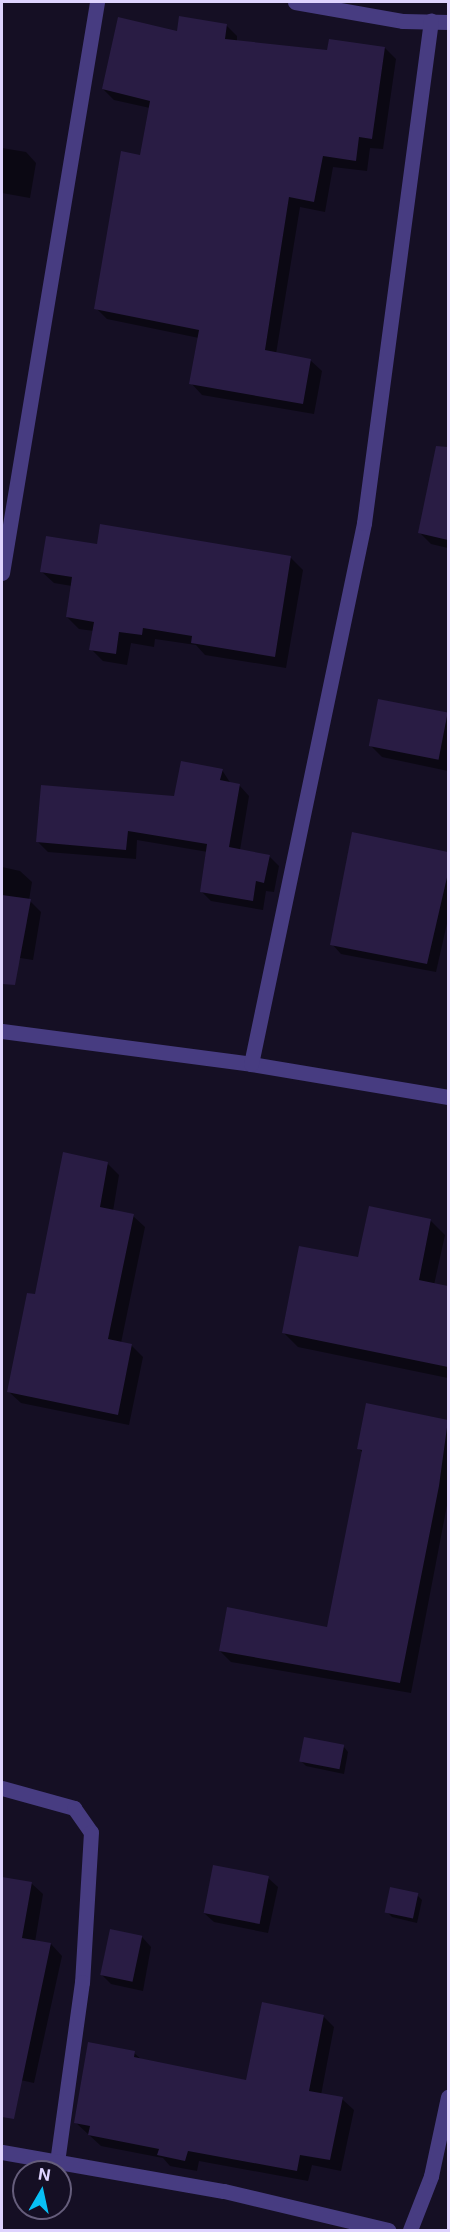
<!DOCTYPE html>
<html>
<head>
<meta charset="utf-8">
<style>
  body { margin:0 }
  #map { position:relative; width:450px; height:2232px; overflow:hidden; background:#150f24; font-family:Inter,sans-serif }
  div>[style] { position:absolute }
  .shadow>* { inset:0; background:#0007 }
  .building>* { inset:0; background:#291c44; transform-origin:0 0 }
  .minor>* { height:15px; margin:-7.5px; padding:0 7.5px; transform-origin:7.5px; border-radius:7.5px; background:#473c81 }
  span { translate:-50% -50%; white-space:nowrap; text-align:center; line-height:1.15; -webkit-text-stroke:5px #150f24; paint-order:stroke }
  .frame { position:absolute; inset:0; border:3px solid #ded3fe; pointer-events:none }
  .north { position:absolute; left:12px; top:2160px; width:60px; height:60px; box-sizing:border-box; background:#150f24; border:2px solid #655d7b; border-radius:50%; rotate:9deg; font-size:16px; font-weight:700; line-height:24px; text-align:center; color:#ded3fe }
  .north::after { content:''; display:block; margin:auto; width:21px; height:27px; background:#08c0f5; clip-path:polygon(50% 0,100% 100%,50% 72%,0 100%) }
</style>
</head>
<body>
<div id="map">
  <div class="shadow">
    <div style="clip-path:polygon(226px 25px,237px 36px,237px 42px,328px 52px,385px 48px,396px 59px,383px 149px,370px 148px,367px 171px,333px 167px,325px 212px,300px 207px,276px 354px,310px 360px,322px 371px,314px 414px,202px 395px,191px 383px,199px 338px,107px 319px,96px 308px,141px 157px,150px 108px,114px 100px,103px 89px,178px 33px)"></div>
    <div style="clip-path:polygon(2px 148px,26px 152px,36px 163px,30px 198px,2px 193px)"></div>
    <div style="clip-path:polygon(430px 485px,448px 488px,448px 548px,431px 544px,420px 533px)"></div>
    <div style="clip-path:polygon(98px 546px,291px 558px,303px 570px,286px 668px,205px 655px,196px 645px,155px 639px,154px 647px,131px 643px,127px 665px,103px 661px,91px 649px,94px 631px,79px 629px,67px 617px,72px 586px,54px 583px,42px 572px)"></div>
    <div style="clip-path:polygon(380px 701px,448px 715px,448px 771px,382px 757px,371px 746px)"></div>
    <div style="clip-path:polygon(222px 770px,231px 784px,239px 785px,249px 796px,240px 850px,269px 856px,279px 866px,274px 892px,266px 891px,263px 910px,211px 901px,201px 891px,208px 852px,137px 840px,136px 859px,48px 852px,38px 842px,175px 798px)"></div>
    <div style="clip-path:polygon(353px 834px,448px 854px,448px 919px,436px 972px,341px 954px,332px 944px)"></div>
    <div style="clip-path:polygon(2px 867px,20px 871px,32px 882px,29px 900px,41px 912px,33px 960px,2px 955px)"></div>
    <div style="clip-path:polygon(108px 1164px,119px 1175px,113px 1211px,133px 1216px,145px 1227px,121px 1343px,131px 1345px,143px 1357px,129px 1425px,21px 1403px,9px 1392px,36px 1296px)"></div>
    <div style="clip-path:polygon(430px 1220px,445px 1235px,434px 1285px,448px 1288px,448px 1378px,298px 1347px,284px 1333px,359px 1259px)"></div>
    <div style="clip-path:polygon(367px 1405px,448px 1422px,448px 1500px,411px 1693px,231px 1662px,220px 1651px,328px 1629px,363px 1453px,358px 1448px)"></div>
    <div style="clip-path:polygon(344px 1747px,348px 1752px,344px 1774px,306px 1766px,301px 1761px)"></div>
    <div style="clip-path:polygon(2px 1878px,31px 1883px,43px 1894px,35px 1942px,51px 1944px,62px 1956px,34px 2083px,2px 2076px)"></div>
    <div style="clip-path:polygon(268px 1878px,278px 1887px,268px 1933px,214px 1922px,204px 1913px)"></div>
    <div style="clip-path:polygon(417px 1895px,422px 1900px,417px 1923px,392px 1917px,387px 1912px)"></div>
    <div style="clip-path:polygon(142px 1937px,151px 1947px,143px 1991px,111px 1984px,102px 1975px)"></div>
    <div style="clip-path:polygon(323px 2016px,334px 2027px,321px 2095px,342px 2099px,354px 2110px,341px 2171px,312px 2165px,308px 2181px,199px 2161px,197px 2171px,170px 2166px,163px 2158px,101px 2146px,75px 2122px,134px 2053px,142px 2060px,247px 2082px)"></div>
  </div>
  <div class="building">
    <div style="clip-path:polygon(179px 16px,227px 24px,225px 39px,327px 50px,329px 39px,385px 47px,372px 139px,359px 137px,356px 161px,323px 156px,314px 202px,289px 197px,265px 350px,311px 359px,303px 404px,189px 384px,199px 330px,94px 309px,121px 151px,140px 155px,150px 101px,102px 89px,118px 17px,177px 31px)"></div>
    <div style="clip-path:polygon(436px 446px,448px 447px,448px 540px,418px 533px)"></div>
    <div style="clip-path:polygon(100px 524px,291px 556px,275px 657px,191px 643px,192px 636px,143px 628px,142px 635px,119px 632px,116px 654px,89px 650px,94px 622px,66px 617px,72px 577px,40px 572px,46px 536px,97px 544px)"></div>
    <div style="left:378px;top:699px;width:71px;height:48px;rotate:11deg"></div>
    <div style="clip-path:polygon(181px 761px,223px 769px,220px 780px,240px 784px,229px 847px,270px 855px,264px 883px,256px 881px,253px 901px,200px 892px,207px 844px,128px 831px,126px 850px,36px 842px,41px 785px,174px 796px)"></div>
    <div style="clip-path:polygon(352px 832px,448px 852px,448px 873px,427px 964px,330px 945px)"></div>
    <div style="clip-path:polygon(2px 895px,31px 899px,15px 985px,2px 984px)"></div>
    <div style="clip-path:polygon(63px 1152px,108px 1162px,100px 1207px,134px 1214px,108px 1339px,132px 1344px,118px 1415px,7px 1392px,27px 1293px,35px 1294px)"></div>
    <div style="clip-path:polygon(369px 1206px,431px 1219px,419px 1280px,448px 1286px,448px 1367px,282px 1333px,299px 1246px,358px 1257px)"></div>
    <div style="clip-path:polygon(366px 1403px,448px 1420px,439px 1486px,400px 1683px,219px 1651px,227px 1607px,327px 1627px,362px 1450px,357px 1449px)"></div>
    <div style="left:304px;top:1737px;width:41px;height:25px;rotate:11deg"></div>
    <div style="left:213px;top:1865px;width:57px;height:49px;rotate:11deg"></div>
    <div style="clip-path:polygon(2px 1877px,32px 1882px,22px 1938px,51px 1943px,14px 2119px,2px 2117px)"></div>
    <div style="left:390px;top:1887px;width:29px;height:26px;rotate:12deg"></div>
    <div style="left:110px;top:1929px;width:33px;height:47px;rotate:12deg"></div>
    <div style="clip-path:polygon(262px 2002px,324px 2015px,309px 2091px,343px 2097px,330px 2160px,300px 2155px,297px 2171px,188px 2151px,185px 2161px,157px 2155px,159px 2149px,88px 2135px,90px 2126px,74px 2123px,88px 2042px,135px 2051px,134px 2057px,246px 2080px)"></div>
  </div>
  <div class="minor">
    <div style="left:295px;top:2px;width:110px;rotate:10deg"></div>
    <div style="left:403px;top:21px;width:45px;rotate:1.3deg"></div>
    <div style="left:2px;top:573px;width:579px;rotate:-80.55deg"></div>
    <div style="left:2px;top:1031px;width:251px;rotate:7.5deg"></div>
    <div style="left:251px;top:1064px;width:200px;rotate:9.5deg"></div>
    <div style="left:251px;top:1064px;width:553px;rotate:-78.2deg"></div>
    <div style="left:364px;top:523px;width:507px;rotate:-82.41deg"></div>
    <div style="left:2px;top:1788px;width:75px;rotate:15.5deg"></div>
    <div style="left:74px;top:1808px;width:29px;rotate:55deg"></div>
    <div style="left:91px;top:1832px;width:150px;rotate:93.4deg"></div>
    <div style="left:82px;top:1982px;width:182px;rotate:97.9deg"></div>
    <div style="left:2px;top:2152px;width:225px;rotate:10deg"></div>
    <div style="left:224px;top:2191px;width:169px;rotate:13.4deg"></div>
    <div style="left:410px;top:2230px;width:58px;rotate:-68.7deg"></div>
    <div style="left:431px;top:2176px;width:81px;rotate:-77.9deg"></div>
  </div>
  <div class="frame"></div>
  <div class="north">N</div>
</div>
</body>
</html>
